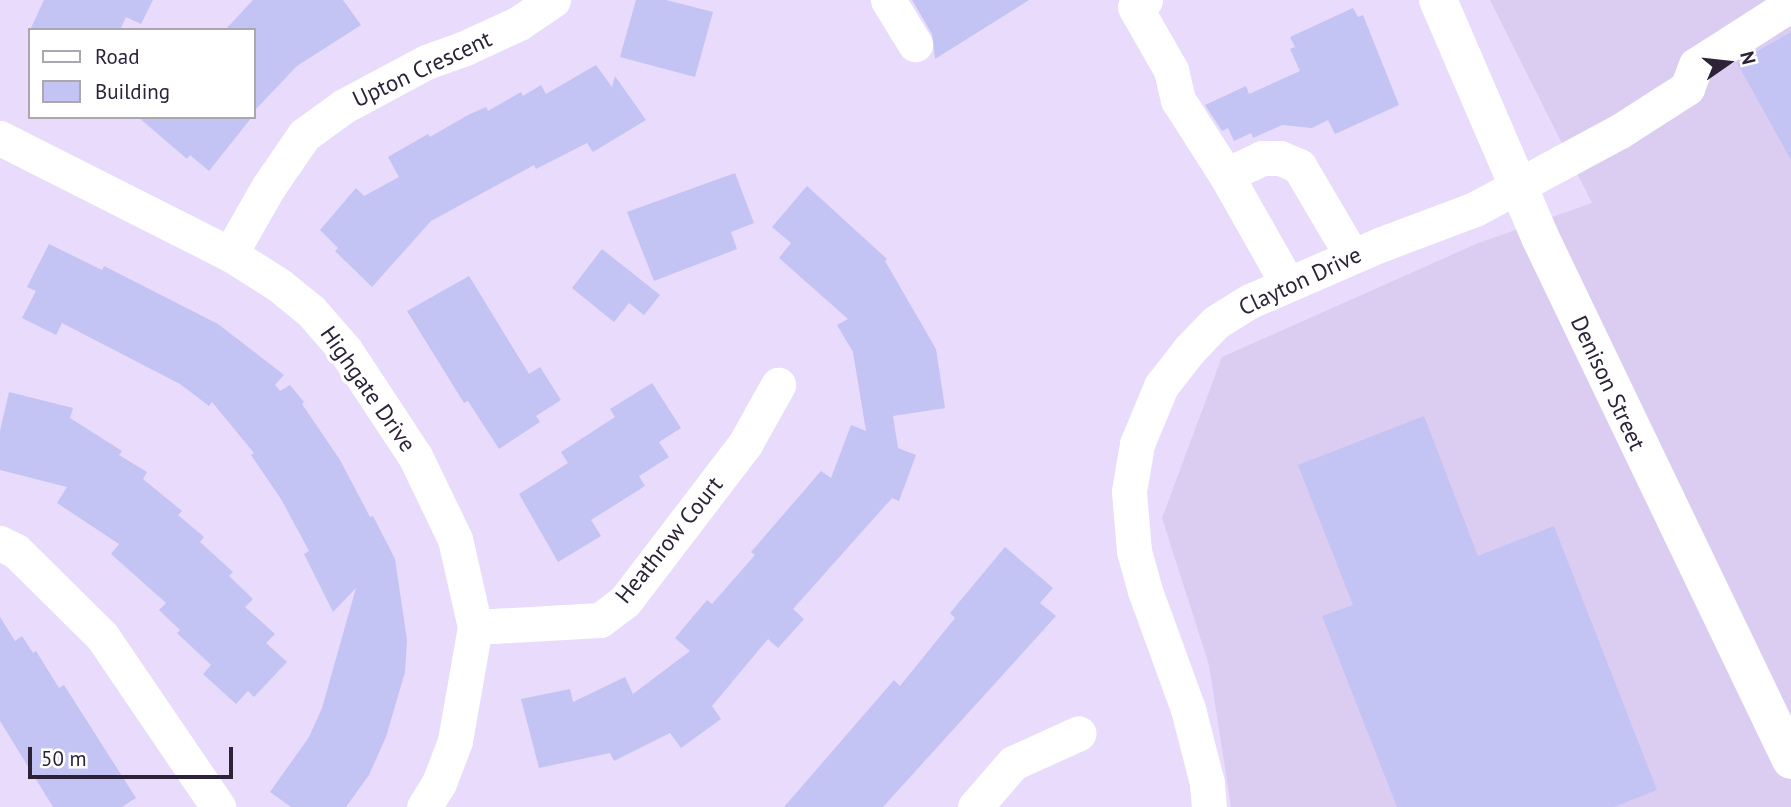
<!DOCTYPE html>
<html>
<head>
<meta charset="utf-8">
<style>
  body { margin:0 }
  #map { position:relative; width:1791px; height:807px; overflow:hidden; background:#e8dbfc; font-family:"PT Sans",sans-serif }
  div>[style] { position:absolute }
  .built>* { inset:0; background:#dbcdf2 }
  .building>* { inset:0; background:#c3c4f4 }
  .minor>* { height:35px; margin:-17.5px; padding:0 17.5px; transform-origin:17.5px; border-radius:17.5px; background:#fff }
  .major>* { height:38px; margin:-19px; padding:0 19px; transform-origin:19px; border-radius:19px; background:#fff }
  span { translate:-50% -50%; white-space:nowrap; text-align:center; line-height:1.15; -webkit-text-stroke:7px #fff; paint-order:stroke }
  .street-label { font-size:23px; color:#2c2338 }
  .legend { position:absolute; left:28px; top:28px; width:228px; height:91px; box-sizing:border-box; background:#fff; border:2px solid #aba7af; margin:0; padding:9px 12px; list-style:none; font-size:21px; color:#2c2338 }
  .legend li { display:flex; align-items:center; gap:14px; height:35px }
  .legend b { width:35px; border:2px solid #aba7af }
  .north { position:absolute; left:1693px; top:28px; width:70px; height:70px; -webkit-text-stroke:5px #fff; paint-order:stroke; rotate:76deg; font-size:19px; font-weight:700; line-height:28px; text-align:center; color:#2c2338 }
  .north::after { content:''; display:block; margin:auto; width:24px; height:32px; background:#2c2338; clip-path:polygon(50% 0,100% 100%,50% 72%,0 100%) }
  .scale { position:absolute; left:28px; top:747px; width:205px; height:32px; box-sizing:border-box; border:4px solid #2c2338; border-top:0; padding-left:9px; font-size:21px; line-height:24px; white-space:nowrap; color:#2c2338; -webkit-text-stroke:5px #fff; paint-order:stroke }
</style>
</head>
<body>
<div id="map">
  <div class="built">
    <div style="clip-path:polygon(1490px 0,1791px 0,1791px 807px,1231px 807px,1209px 665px,1162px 518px,1222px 357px,1476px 244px,1592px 203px)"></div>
  </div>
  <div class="building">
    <div style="clip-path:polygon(44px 0,153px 0,141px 24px,126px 17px,120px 30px,30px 30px)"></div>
    <div style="clip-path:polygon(253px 0,343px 0,361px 25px,297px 66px,254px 111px,254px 30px,225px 30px)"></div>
    <div style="clip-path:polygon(636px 0,666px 0,713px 12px,695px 77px,620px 57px)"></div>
    <div style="clip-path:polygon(912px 0,1029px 0,935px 59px,932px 34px)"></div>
    <div style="clip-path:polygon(1353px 8px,1358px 17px,1363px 15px,1399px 105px,1335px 134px,1328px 120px,1312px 128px,1282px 125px,1253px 138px,1251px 133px,1234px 141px,1228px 128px,1222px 131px,1205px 105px,1246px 86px,1249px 94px,1300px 71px,1290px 49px,1295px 47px,1290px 37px)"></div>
    <div style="clip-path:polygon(1791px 32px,1791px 160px,1737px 63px)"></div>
    <div style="clip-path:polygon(596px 65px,612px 87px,615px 76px,646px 120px,593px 152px,587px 143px,536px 169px,534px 165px,431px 221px,372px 287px,335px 251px,338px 248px,320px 230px,356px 188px,364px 196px,399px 177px,388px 157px,428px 134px,430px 137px,468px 115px,486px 107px,488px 111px,521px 92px,523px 96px,541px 85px,546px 94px)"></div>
    <div style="clip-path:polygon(138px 117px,252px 117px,209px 171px,190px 155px,187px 159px)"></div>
    <div style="clip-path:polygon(735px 173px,754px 223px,731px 232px,737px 249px,654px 281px,627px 212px)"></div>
    <div style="clip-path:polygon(807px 186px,887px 259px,885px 261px,936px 349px,945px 408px,893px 416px,898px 448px,916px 455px,899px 501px,892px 498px,793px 609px,804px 619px,778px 648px,768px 639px,712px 706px,721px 719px,681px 748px,670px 733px,614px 761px,610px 753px,539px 768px,521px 699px,570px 689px,573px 702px,625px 677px,633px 694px,690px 651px,675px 638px,707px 600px,712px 604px,755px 555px,751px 552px,821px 471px,831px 478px,851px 425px,866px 431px,853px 352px,837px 325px,848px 319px,779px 258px,791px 243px,772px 227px)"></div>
    <div style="clip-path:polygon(49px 244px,102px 270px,104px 266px,218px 324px,284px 375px,275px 385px,280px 391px,290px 385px,304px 402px,302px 404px,340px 460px,370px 517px,373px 516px,395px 559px,407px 640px,405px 672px,386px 737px,369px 775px,346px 807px,291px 807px,270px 792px,309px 737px,322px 708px,356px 588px,333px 612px,304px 554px,309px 551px,281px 499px,251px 455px,254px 453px,212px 402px,209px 406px,180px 384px,62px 323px,56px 335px,22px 318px,36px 291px,27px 287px)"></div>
    <div style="clip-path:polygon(602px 249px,660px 295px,644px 315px,629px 303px,614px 322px,572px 288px)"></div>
    <div style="clip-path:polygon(469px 276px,529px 374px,540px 367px,561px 400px,536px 416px,540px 422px,499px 449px,468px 401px,464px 403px,407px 311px)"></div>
    <div style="clip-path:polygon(652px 383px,681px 428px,659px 442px,669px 457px,639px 476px,645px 486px,591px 520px,601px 536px,558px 562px,519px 494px,568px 463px,561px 452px,615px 417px,610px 409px)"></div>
    <div style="clip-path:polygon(9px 392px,73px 408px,70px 418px,122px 451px,119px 455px,147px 472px,143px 479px,182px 511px,178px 515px,204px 537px,200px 542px,233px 572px,229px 576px,253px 599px,245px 607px,275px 634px,266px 643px,287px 662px,254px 697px,248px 691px,236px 704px,203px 674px,211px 665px,177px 633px,180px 630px,159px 610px,166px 603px,111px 554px,119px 544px,57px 503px,67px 487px,0 470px,0 431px)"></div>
    <div style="clip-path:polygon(1424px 416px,1478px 556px,1554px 526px,1657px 790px,1614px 807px,1397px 807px,1322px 616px,1353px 605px,1298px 465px)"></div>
    <div style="clip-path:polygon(1005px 547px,1053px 588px,1040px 603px,1056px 616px,883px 807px,784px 807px,894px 680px,900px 686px,955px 618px,950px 613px)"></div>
    <div style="clip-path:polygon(0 617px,15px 641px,22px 636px,33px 653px,36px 651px,59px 688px,64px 685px,136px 798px,122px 807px,53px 807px,0 721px)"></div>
  </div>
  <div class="minor">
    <div style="left:888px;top:0;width:52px;rotate:58.5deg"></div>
    <div style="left:1145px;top:0;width:12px;rotate:145deg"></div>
    <div style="left:1135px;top:7px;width:73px;rotate:60.3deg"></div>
    <div style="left:1171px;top:70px;width:31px;rotate:77deg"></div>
    <div style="left:1178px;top:100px;width:89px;rotate:57.4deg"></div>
    <div style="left:1226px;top:175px;width:124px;rotate:60.5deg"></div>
    <div style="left:0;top:138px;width:258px;rotate:26.8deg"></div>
    <div style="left:230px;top:254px;width:58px;rotate:32.3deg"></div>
    <div style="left:279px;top:285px;width:41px;rotate:39.1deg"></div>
    <div style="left:311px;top:311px;width:52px;rotate:48.9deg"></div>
    <div style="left:345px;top:350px;width:127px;rotate:56.6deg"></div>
    <div style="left:415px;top:456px;width:92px;rotate:64.3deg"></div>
    <div style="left:455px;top:539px;width:90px;rotate:77.2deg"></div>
    <div style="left:475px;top:627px;width:116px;rotate:100deg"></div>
    <div style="left:455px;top:741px;width:45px;rotate:110.9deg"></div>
    <div style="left:439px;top:783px;width:28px;rotate:122deg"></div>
    <div style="left:1226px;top:175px;width:40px;rotate:-25deg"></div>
    <div style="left:1262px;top:158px;width:18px"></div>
    <div style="left:1280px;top:158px;width:21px;rotate:23deg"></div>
    <div style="left:1299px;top:166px;width:104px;rotate:59.5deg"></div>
    <div style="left:230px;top:254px;width:78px;rotate:-60.2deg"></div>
    <div style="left:269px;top:186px;width:62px;rotate:-55.5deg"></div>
    <div style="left:304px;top:135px;width:49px;rotate:-35.9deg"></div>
    <div style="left:344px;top:106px;width:93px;rotate:-28.2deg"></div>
    <div style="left:426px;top:62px;width:41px;rotate:-19.7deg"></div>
    <div style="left:465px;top:48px;width:60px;rotate:-24.8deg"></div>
    <div style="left:519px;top:23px;width:41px;rotate:-34.1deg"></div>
    <div style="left:0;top:543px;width:18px;rotate:27deg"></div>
    <div style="left:16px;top:551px;width:121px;rotate:44.7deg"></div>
    <div style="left:102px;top:636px;width:207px;rotate:55.8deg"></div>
    <div style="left:475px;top:627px;width:125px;rotate:-3.2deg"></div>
    <div style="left:600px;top:620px;width:31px;rotate:-37deg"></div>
    <div style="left:625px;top:601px;width:198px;rotate:-52.6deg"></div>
    <div style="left:745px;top:444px;width:68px;rotate:-60.8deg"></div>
    <div style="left:975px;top:807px;width:58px;rotate:-49.2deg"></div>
    <div style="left:1013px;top:763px;width:72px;rotate:-24.4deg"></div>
    <div style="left:1209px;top:807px;width:24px;rotate:-95deg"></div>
    <div style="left:1207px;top:783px;width:76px;rotate:-104.4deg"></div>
    <div style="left:1188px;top:709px;width:126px;rotate:-110deg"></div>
    <div style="left:1145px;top:591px;width:41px;rotate:-105.4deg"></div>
    <div style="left:1134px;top:551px;width:60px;rotate:-94.8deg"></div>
    <div style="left:1129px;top:491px;width:48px;rotate:-80.3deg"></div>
    <div style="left:1137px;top:444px;width:63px;rotate:-67.5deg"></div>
    <div style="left:1161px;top:386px;width:46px;rotate:-52.1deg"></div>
    <div style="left:1189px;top:350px;width:39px;rotate:-46deg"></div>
    <div style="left:1216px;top:322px;width:40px;rotate:-32deg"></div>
    <div style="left:1250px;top:301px;width:144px;rotate:-23.4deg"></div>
    <div style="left:1382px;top:244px;width:99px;rotate:-20.6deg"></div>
    <div style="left:1475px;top:209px;width:165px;rotate:-28.3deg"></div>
    <div style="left:1620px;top:131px;width:80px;rotate:-32.7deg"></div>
    <div style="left:1687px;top:88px;width:25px;rotate:-69deg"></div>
    <div style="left:1696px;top:65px;width:113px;rotate:-32.7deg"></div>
  </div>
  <div class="major">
    <div style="left:1438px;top:0;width:258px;rotate:66.7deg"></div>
    <div style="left:1540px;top:237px;width:580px;rotate:64.36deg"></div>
  </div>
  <div class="street-label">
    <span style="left:422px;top:69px;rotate:-25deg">Upton Crescent</span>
    <span style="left:1300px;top:281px;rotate:-25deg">Clayton Drive</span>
    <span style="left:1608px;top:383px;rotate:65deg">Denison Street</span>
    <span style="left:368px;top:389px;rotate:55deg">Highgate Drive</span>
    <span style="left:669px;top:540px;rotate:-51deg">Heathrow Court</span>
  </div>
  <ul class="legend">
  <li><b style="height:9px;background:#fff"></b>Road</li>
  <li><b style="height:19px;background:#c3c4f4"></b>Building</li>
  </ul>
  <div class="north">N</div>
  <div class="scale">50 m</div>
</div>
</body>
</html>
